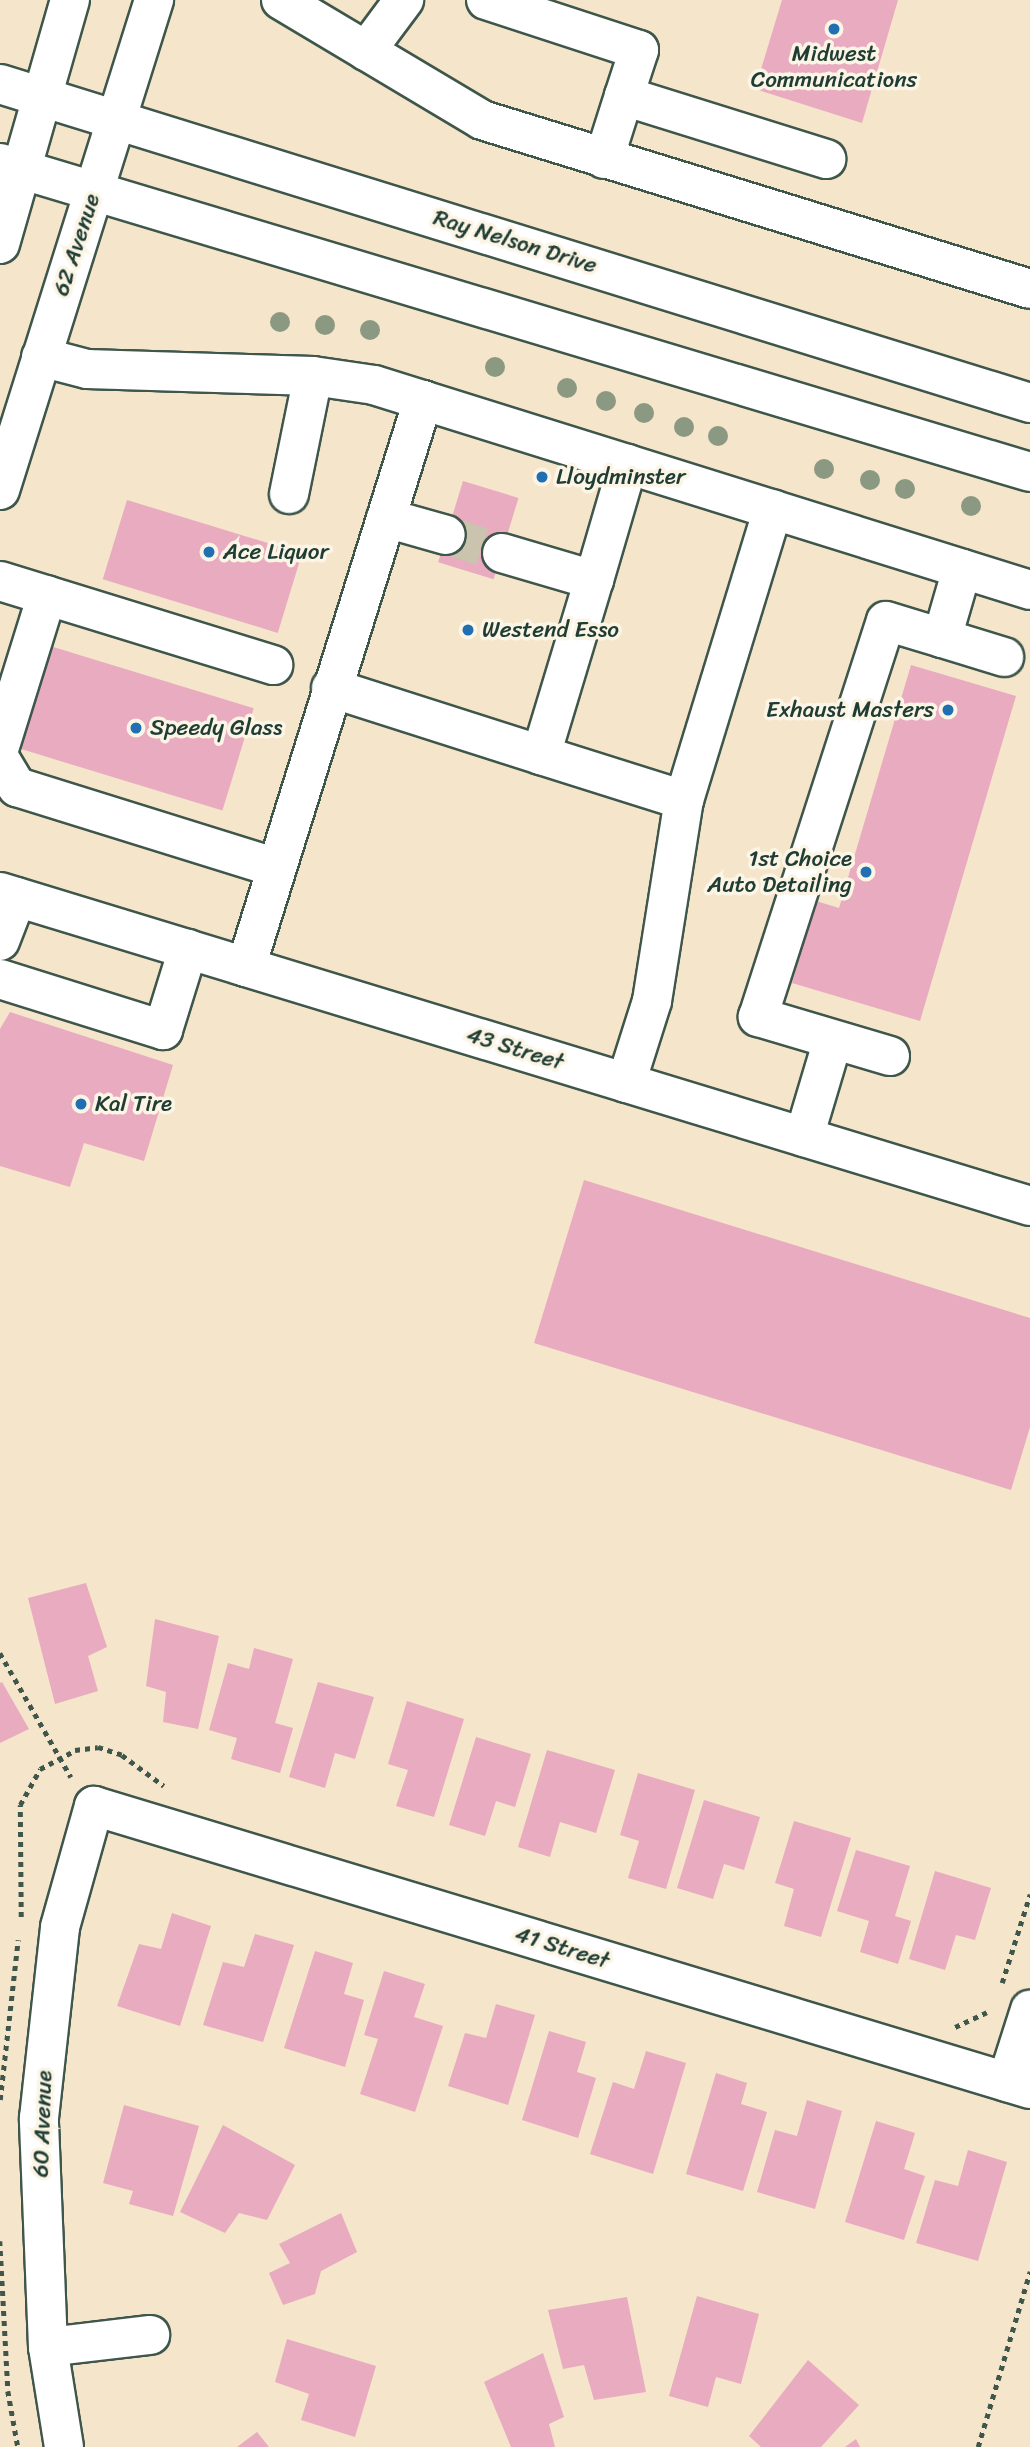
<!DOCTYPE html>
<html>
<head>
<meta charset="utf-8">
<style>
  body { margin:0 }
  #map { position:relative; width:1030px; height:2447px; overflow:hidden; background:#f5e5cb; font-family:Sriracha,sans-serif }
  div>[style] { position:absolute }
  .building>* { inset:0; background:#e9abbf; transform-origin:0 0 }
  .minor-tunnel>* { height:38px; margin-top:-19px; transform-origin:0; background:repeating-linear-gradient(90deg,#cac3ad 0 38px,transparent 0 57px) }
  .path>* { height:4.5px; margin-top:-2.25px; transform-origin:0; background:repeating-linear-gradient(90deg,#3f564b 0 5px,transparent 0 10px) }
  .roads { filter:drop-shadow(2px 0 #3f564b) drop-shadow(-2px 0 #3f564b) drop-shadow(0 2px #3f564b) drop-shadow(0 -2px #3f564b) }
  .minor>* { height:38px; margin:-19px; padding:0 19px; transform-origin:19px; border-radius:19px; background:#fff }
  .major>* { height:38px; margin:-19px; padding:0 19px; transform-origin:19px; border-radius:19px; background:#fff }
  .highway>* { height:38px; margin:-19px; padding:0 19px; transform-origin:19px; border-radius:19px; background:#fff }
  .trees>* { width:20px; height:20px; margin:-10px; border-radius:50%; background:#8b9982 }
  .dots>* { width:19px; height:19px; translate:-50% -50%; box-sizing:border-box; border:4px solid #fcf5e5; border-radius:50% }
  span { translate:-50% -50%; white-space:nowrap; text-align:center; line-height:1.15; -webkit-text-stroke:7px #fcf5e5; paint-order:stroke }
  .poi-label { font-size:23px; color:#1f3d34 }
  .left { translate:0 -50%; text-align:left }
  .right { translate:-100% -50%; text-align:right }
  .street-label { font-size:23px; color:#1f3d34 }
</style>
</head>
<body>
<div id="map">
  <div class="building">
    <div style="clip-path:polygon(782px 0,898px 0,862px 123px,755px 89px)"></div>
    <div style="left:463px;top:481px;width:58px;height:85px;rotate:17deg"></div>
    <div style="left:127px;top:500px;width:183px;height:83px;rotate:17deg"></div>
    <div style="left:50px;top:646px;width:213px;height:107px;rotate:17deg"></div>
    <div style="clip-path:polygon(911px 665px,1016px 696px,920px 1021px,792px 983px,816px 901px,839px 908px)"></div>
    <div style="clip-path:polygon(10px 1012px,173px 1065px,144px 1161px,84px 1143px,70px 1187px,0 1166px,0 1029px)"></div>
    <div style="clip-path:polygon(584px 1180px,1030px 1318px,1030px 1427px,1011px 1490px,534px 1343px)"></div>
    <div style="clip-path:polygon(86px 1583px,107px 1647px,88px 1656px,98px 1691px,55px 1704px,28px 1598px)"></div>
    <div style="clip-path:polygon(155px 1619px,219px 1636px,198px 1729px,163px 1722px,166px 1692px,146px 1686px)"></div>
    <div style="clip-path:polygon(254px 1648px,293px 1659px,275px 1723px,293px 1728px,280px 1773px,231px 1759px,237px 1738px,209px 1730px,228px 1663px,249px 1669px)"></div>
    <div style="clip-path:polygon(2px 1682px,29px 1729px,0 1743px,0 1683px)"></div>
    <div style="clip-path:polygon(318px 1682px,374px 1697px,355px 1759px,335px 1753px,325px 1788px,289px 1777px)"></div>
    <div style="clip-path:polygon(407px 1701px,464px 1719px,434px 1817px,396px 1806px,408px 1770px,388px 1764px)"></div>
    <div style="clip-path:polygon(476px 1737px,531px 1754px,515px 1807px,496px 1801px,485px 1836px,449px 1825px)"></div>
    <div style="clip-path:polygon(547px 1750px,615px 1770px,596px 1833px,560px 1822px,550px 1857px,518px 1847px)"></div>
    <div style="clip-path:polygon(638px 1773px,695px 1790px,666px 1889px,628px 1878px,639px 1841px,620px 1835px)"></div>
    <div style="clip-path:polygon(704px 1800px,760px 1817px,744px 1870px,724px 1864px,713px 1899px,677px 1888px)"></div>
    <div style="clip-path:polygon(794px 1821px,851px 1838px,821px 1937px,784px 1926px,794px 1889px,775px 1883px)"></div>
    <div style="clip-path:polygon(856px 1850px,910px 1866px,895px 1916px,911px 1921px,898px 1964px,860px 1952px,869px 1921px,837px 1911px)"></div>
    <div style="clip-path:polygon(935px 1871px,991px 1888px,975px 1940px,956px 1935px,945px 1970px,909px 1959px)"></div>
    <div style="clip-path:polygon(172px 1913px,211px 1926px,180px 2026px,117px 2006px,139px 1944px,161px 1949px)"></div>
    <div style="clip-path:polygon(255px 1934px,294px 1945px,263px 2042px,203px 2025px,223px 1962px,244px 1967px)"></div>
    <div style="clip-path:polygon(315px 1951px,353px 1963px,344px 1994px,364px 2000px,345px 2067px,284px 2048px)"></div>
    <div style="clip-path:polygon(384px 1971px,425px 1984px,414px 2017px,443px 2026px,415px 2112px,360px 2094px,378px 2039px,364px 2035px)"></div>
    <div style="clip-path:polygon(496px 2004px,535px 2015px,508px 2105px,448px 2086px,465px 2033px,486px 2038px)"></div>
    <div style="clip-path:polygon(549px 2031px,586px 2042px,577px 2072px,596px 2078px,578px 2138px,522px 2120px)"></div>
    <div style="clip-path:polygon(646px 2051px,686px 2063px,653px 2174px,590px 2154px,613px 2082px,634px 2089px)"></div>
    <div style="clip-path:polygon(716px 2073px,747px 2083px,741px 2104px,767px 2112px,743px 2191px,686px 2174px)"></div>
    <div style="clip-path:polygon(807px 2100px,842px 2111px,815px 2209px,757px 2192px,775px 2130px,797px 2136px)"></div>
    <div style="clip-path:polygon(124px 2105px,199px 2126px,173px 2216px,129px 2204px,133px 2191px,103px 2183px)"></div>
    <div style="clip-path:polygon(876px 2121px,915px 2133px,904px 2169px,925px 2176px,904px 2240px,845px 2222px)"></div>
    <div style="clip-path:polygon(223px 2125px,295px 2165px,267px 2220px,239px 2213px,225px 2233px,180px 2212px)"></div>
    <div style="clip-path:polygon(968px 2150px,1007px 2162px,978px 2261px,916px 2243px,935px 2180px,958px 2186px)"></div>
    <div style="clip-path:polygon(341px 2213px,357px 2252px,321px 2271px,315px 2294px,283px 2305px,269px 2273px,290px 2263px,279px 2244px)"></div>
    <div style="clip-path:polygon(697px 2296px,759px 2314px,741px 2384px,716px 2377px,708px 2407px,669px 2396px)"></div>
    <div style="clip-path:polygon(627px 2297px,646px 2392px,594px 2400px,584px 2365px,563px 2369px,548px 2310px)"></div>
    <div style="clip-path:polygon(287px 2339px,376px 2366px,355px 2437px,301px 2420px,309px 2394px,275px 2382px)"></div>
    <div style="clip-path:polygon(543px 2353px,564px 2417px,549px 2424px,555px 2447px,511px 2447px,484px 2382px)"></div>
    <div style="clip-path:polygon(808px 2360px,859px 2405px,821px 2447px,761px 2447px,749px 2436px)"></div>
    <div style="clip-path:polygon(257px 2432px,269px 2447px,237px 2447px)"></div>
    <div style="clip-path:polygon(856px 2439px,860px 2447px,845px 2447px)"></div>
  </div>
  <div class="minor-tunnel">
    <div style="left:446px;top:535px;width:59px;rotate:17.8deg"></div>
  </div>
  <div class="path">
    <div style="left:0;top:1653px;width:143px;rotate:60.2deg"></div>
    <div style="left:21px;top:1917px;width:112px;rotate:-90.5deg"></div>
    <div style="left:20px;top:1805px;width:41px;rotate:-60.9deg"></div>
    <div style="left:40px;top:1769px;width:40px;rotate:-28deg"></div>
    <div style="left:75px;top:1750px;width:23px;rotate:-7deg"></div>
    <div style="left:98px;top:1747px;width:25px;rotate:18deg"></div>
    <div style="left:122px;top:1755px;width:52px;rotate:36.4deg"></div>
    <div style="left:1002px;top:1983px;width:93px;rotate:-72.5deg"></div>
    <div style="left:955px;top:2027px;width:35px;rotate:-25deg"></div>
    <div style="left:0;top:2100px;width:161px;rotate:-83.6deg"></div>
    <div style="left:0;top:2241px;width:150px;rotate:86.9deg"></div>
    <div style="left:8px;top:2391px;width:57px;rotate:79.9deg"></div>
    <div style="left:978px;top:2447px;width:183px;rotate:-73.5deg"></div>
  </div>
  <div class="roads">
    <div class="minor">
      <div style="left:281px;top:0;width:234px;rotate:30.8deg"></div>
      <div style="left:482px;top:120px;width:573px;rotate:17.14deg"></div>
      <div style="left:486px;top:0;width:161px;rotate:18.1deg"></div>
      <div style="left:639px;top:50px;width:48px;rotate:108.1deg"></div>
      <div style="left:366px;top:51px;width:64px;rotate:-53.3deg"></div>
      <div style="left:604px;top:159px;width:66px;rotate:-72.4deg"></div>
      <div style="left:624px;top:96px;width:212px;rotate:17.3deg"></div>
      <div style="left:41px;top:357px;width:48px;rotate:14.6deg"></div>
      <div style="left:87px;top:369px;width:226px;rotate:1.8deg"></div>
      <div style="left:313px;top:376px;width:62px;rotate:8.4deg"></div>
      <div style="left:374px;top:385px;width:687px;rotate:17.35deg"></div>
      <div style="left:289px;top:494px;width:120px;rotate:-78.5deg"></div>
      <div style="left:386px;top:518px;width:62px;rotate:15.8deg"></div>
      <div style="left:502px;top:553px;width:96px;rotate:16.4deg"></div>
      <div style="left:594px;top:580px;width:121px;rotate:-73.7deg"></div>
      <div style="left:0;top:581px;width:286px;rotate:17.1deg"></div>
      <div style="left:942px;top:638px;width:65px;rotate:17deg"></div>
      <div style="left:331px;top:688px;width:220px;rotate:17.7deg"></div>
      <div style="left:541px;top:755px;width:183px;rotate:-73.2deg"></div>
      <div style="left:0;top:746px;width:158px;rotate:-72.7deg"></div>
      <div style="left:541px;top:755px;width:150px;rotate:17.5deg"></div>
      <div style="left:0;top:759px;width:33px;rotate:59deg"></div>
      <div style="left:17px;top:787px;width:272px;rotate:17.3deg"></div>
      <div style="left:0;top:892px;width:1077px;rotate:16.95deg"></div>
      <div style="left:0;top:941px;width:47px;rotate:-68.9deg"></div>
      <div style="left:246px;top:967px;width:594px;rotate:-72.66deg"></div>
      <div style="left:0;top:979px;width:171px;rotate:17.4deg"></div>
      <div style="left:163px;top:1030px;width:85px;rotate:-72.8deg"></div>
      <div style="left:890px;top:1056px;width:138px;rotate:-163.5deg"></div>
      <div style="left:758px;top:1017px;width:416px;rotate:-72.1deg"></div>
      <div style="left:886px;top:621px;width:59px;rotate:16.9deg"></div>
      <div style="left:942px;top:638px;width:72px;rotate:-73.8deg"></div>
      <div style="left:626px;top:1083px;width:86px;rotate:-72.4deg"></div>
      <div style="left:652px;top:1001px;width:204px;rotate:-81deg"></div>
      <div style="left:684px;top:800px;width:304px;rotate:-73deg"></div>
      <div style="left:804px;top:1137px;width:101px;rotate:-73.4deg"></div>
      <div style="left:1007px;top:2082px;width:76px;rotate:-72.3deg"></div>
      <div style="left:48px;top:2347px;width:103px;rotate:-6.7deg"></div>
      <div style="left:64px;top:2447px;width:101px;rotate:-99.1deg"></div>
      <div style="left:48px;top:2347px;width:229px;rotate:-92.3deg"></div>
      <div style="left:39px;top:2118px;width:192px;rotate:-83.7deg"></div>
      <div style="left:60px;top:1927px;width:126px;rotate:-74.3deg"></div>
      <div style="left:94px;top:1806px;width:978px;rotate:16.82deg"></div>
    </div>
    <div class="major">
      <div style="left:0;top:244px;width:254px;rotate:-74deg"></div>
      <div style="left:0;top:490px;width:514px;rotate:-72.55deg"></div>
    </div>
    <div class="highway">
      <div style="left:0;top:84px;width:1078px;rotate:17.21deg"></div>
      <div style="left:0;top:163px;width:1075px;rotate:16.7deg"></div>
    </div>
  </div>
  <div class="trees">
    <div style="left:280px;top:322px"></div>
    <div style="left:325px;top:325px"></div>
    <div style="left:370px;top:330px"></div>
    <div style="left:495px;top:367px"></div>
    <div style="left:567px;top:388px"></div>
    <div style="left:606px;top:401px"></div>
    <div style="left:644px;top:413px"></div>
    <div style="left:684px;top:427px"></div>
    <div style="left:718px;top:436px"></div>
    <div style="left:824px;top:469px"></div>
    <div style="left:870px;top:480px"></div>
    <div style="left:905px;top:489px"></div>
    <div style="left:971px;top:506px"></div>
  </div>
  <div class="dots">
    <div style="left:834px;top:29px;background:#1f6fb2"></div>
    <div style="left:542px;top:477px;background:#1f6fb2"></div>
    <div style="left:209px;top:552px;background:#1f6fb2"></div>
    <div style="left:468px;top:630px;background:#1f6fb2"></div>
    <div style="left:948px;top:710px;background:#1f6fb2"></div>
    <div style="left:136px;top:728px;background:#1f6fb2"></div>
    <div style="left:866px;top:872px;background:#1f6fb2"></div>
    <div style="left:81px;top:1104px;background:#1f6fb2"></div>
  </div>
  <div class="poi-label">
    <span style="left:834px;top:67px">Midwest<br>Communications</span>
    <span class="left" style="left:556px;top:477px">Lloydminster</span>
    <span class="left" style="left:223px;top:552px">Ace Liquor</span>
    <span class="left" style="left:482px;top:630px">Westend Esso</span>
    <span class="right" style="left:934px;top:710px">Exhaust Masters</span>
    <span class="left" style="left:150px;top:728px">Speedy Glass</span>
    <span class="right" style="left:852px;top:872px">1st Choice<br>Auto Detailing</span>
    <span class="left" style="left:95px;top:1104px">Kal Tire</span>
  </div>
  <div class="street-label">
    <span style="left:515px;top:242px;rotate:17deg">Ray Nelson Drive</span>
    <span style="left:77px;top:245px;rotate:-72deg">62 Avenue</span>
    <span style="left:515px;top:1049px;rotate:17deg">43 Street</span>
    <span style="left:562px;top:1948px;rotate:17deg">41 Street</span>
    <span style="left:43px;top:2124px;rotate:-88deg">60 Avenue</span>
  </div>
</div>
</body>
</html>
